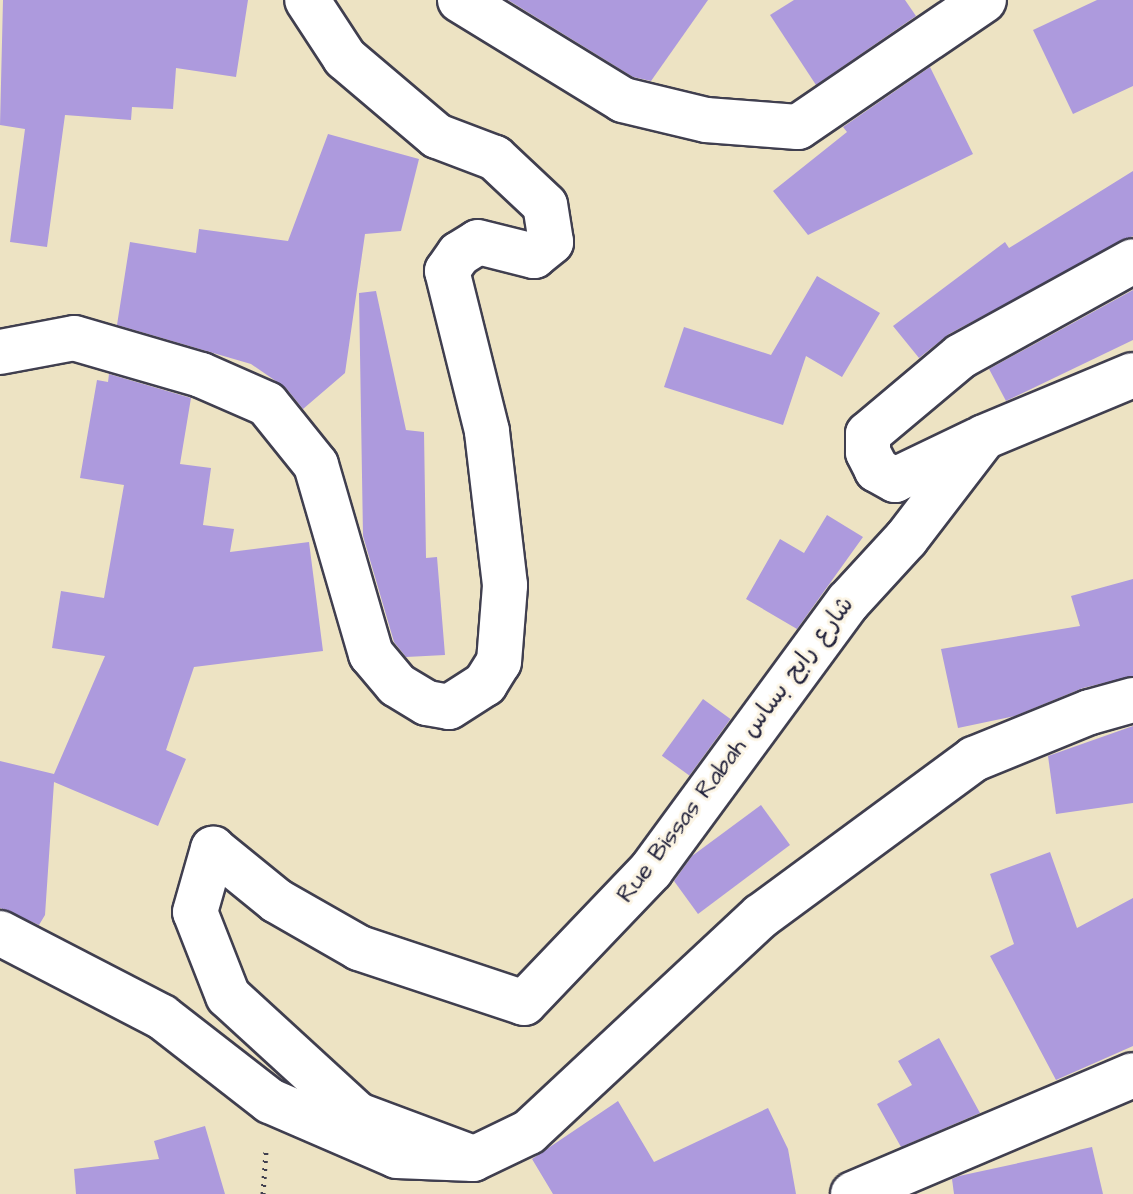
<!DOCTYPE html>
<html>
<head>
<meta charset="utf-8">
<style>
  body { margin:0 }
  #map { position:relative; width:1133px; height:1194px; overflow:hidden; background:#ede3c3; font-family:"Architects Daughter","Playpen Sans Arabic",sans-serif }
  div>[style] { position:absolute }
  .building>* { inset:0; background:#ad9add; transform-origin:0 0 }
  .path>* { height:5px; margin-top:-2.5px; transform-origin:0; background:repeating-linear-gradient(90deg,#403f4f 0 2px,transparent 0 8px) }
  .roads { filter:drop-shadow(2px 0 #403f4f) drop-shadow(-2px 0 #403f4f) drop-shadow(0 2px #403f4f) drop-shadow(0 -2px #403f4f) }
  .street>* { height:44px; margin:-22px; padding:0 22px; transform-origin:22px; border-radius:22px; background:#fff }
  .secondary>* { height:44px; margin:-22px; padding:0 22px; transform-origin:22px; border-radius:22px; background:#fff }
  span { translate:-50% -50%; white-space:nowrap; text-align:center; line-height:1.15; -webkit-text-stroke:6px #fcf5e5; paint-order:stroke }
  .street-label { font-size:24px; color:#22223b }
</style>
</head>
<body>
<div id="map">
  <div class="building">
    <div style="clip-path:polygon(3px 0,248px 0,236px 77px,176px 68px,173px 109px,132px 107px,131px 120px,65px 115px,47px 247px,10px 242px,25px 129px,0 125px)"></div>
    <div style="clip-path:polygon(508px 0,708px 0,651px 81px,633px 77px)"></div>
    <div style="clip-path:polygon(794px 0,905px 0,916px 16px,816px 85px,770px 15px)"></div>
    <div style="clip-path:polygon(1097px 0,1133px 0,1133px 86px,1073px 114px,1033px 30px)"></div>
    <div style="clip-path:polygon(930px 67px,973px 154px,808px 235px,773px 191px,847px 132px,843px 127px)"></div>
    <div style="clip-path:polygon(328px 134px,419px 159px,401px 231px,365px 234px,345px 373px,303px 409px,286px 388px,251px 364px,117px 325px,130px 242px,196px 253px,199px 229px,288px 241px)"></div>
    <div style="clip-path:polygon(1133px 171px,1133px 236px,949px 334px,919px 358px,893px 326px,1005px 242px,1009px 248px)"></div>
    <div style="clip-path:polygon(817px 276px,880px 313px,842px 377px,806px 356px,783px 425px,664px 387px,684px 327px,771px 355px)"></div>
    <div style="clip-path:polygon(1133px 290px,1133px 340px,1006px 401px,989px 369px)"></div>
    <div style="clip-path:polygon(376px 291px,406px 430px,424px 432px,426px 558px,437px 557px,445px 655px,406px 657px,394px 642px,363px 536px,359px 293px)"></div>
    <div style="clip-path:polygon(109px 374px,191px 398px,180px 464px,211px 468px,203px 525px,234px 529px,230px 552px,309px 542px,323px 651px,194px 667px,166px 750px,186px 759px,158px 826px,54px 782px,45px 915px,39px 925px,0 908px,0 761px,54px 774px,105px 656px,52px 648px,61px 591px,104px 598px,124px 485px,80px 478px,97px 380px,108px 382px)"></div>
    <div style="clip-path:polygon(827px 515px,863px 537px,797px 629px,746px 599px,780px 539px,804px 553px)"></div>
    <div style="clip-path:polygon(1133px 579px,1133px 676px,1083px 688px,1015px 716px,958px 728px,941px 649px,1080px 626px,1071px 596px)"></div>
    <div style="left:703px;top:699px;width:34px;height:70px;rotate:36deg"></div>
    <div style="clip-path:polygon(1133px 726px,1133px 803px,1056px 814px,1048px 756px)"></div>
    <div style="clip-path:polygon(761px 805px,790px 845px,698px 914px,674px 881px,692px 856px)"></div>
    <div style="clip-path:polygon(1050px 852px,1077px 928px,1133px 898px,1133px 1046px,1056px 1080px,990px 956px,1014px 944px,990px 874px)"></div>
    <div style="clip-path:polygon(939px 1038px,980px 1113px,901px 1147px,877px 1104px,912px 1085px,898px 1061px)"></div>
    <div style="clip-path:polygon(618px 1101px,654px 1162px,768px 1108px,788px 1149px,796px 1194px,553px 1194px,532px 1159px)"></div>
    <div style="clip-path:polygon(205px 1126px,225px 1194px,76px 1194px,74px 1169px,159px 1159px,154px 1141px)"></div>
    <div style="clip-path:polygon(1092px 1147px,1103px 1194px,954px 1194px,952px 1179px,959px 1176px)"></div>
  </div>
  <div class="path">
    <div style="left:263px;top:1194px;width:43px;rotate:-86deg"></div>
  </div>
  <div class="roads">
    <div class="street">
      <div style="left:460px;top:0;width:191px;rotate:31.5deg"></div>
      <div style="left:623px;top:100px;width:85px;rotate:13.5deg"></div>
      <div style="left:706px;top:120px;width:92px;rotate:4.4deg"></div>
      <div style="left:798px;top:127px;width:225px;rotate:-34.3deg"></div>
      <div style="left:978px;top:440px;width:92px;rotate:154.3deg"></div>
      <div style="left:895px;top:480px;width:21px;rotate:-151deg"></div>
      <div style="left:877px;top:470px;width:20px;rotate:-117deg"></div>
      <div style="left:868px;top:452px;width:18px;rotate:-90deg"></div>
      <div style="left:868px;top:434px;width:121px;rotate:-40deg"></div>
      <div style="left:961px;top:356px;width:196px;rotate:-28.9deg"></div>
      <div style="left:465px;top:1155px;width:114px;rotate:-159.5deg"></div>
      <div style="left:358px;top:1115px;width:176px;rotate:-137.5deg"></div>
      <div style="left:228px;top:996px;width:90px;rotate:-111.4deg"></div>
      <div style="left:195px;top:912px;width:66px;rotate:-74.1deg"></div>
      <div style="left:213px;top:849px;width:82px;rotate:39.1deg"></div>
      <div style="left:277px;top:901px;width:95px;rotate:29.8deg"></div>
      <div style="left:359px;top:948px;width:174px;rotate:18.4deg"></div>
      <div style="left:524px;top:1003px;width:184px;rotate:-46.3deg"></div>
      <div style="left:651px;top:870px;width:333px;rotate:-53.7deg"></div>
      <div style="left:848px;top:602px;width:86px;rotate:-47.4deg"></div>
      <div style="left:906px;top:539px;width:128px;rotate:-52.6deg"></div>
      <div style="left:984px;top:437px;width:161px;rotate:-22.6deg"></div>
      <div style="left:853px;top:1194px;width:304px;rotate:-23deg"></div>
    </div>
    <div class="secondary">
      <div style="left:0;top:352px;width:75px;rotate:-10.7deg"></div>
      <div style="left:74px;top:338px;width:132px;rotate:16.2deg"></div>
      <div style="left:201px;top:375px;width:72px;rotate:23.7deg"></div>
      <div style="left:267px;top:404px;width:78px;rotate:51.2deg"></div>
      <div style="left:316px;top:465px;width:197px;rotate:73.8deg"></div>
      <div style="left:371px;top:654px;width:40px;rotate:50deg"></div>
      <div style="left:397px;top:685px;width:35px;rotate:31deg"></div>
      <div style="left:427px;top:703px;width:22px;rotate:10deg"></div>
      <div style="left:449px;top:707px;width:43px;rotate:-32.6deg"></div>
      <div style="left:485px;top:684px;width:26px;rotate:-58deg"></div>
      <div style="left:499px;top:662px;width:77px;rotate:-85.5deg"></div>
      <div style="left:505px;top:585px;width:155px;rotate:-96.7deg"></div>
      <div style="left:487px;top:431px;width:165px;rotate:-104deg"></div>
      <div style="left:447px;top:271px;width:21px;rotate:-55deg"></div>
      <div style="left:459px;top:254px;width:22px;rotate:-32deg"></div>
      <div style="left:478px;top:242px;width:58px;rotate:14deg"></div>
      <div style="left:534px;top:256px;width:22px;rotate:-39deg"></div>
      <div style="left:551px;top:242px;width:37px;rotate:-99deg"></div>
      <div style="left:545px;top:205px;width:69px;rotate:-136.8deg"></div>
      <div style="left:495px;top:158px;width:62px;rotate:-159.2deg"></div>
      <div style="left:437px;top:136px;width:121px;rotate:-139.7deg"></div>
      <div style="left:345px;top:58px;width:69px;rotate:-123.2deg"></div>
      <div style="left:0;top:933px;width:182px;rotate:27.4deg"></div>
      <div style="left:162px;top:1017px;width:137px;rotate:37.9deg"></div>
      <div style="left:270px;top:1101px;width:138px;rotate:23.4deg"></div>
      <div style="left:397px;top:1156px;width:76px;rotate:2.3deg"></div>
      <div style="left:473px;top:1159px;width:62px;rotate:-25.7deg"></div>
      <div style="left:529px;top:1132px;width:317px;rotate:-43deg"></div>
      <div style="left:761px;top:916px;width:265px;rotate:-36.4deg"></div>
      <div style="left:974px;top:759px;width:125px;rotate:-22.1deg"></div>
      <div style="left:1090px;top:712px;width:45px;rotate:-15.6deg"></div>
    </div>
  </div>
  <div class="street-label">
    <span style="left:736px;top:750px;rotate:-53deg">Rue Bissas Rabah شارع رابح بساس</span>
  </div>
</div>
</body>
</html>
